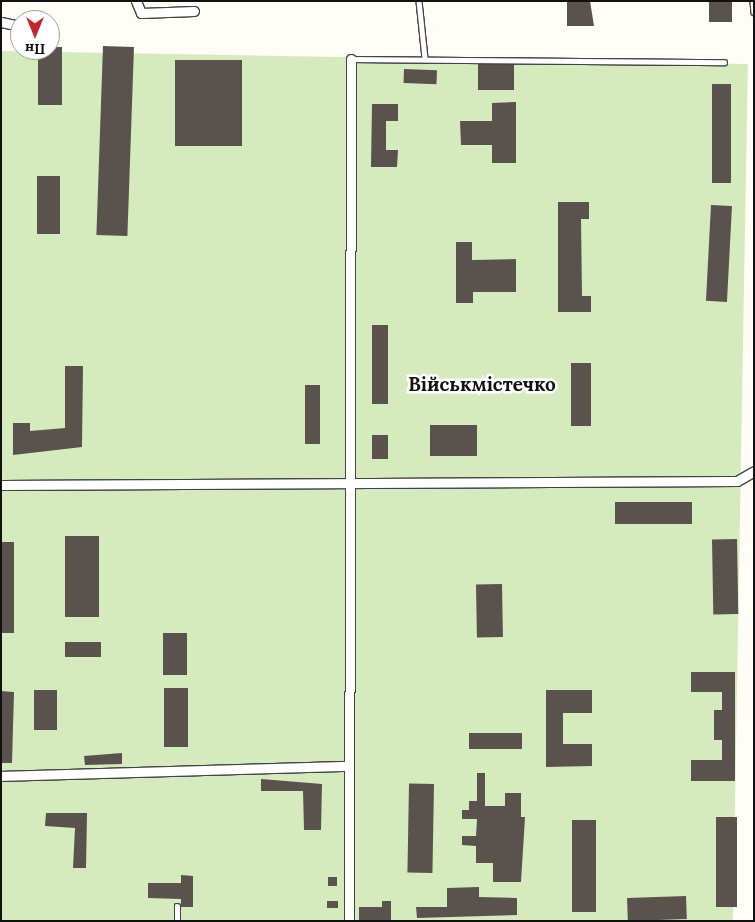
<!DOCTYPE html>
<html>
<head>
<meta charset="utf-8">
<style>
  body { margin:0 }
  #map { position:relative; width:755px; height:922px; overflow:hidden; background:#fffdf5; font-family:Lora,serif }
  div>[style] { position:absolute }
  .green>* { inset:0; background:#d5ebbd; transform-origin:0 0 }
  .building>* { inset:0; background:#5a524d; transform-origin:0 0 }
  .roads { filter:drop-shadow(1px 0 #444) drop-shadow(-1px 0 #444) drop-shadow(0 1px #444) drop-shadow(0 -1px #444) }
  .service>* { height:4.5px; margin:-2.25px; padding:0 2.25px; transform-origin:2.25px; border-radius:2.25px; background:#fff }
  .minor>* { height:9px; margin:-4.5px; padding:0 4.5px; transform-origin:4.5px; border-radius:4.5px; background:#fff }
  span { translate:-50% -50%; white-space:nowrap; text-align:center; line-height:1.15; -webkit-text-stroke:5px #fff; paint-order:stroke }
  .district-label { font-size:19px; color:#111; font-weight:700 }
  .frame { position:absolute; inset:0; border:2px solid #111; pointer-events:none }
  .north { position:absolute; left:10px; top:10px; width:50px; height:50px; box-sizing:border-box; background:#fff; border:1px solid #a0a0a0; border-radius:50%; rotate:180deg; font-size:14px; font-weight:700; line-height:20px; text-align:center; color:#111 }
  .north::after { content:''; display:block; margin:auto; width:18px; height:22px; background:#c4262e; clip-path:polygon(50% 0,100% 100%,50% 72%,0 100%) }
</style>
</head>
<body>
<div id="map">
  <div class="green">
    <div style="left:1px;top:51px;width:747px;height:870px;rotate:1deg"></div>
  </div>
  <div class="building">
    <div style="clip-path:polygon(567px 1px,590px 1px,594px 26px,567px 26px)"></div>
    <div style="left:709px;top:1px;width:23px;height:21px"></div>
    <div style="left:103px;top:46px;width:31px;height:189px;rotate:2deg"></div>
    <div style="left:62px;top:47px;width:58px;height:24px;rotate:90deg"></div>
    <div style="left:175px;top:60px;width:67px;height:86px"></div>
    <div style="left:478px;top:64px;width:36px;height:26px"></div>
    <div style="left:404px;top:69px;width:33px;height:14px;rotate:2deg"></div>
    <div style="left:712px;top:84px;width:19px;height:99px"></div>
    <div style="clip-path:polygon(516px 102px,516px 163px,492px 163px,492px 145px,461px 145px,460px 121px,492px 121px,492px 103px)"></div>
    <div style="clip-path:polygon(372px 104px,398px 104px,398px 121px,386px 121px,386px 150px,398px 150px,397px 167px,371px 167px)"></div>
    <div style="left:37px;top:176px;width:23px;height:58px"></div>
    <div style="clip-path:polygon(558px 202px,589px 202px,589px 219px,581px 219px,582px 296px,591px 296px,591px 312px,558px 312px)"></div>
    <div style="left:711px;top:205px;width:21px;height:96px;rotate:3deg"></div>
    <div style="clip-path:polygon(456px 242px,472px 242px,472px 260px,516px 259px,516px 292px,473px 292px,473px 303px,456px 303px)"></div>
    <div style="left:372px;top:325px;width:16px;height:79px"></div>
    <div style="left:571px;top:363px;width:20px;height:63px"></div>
    <div style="clip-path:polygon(65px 366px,83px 366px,82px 447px,13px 455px,13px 423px,30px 423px,30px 431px,65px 428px)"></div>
    <div style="left:305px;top:385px;width:15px;height:59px"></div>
    <div style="left:477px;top:425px;width:31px;height:47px;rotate:90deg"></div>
    <div style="left:372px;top:435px;width:16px;height:24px"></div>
    <div style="left:615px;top:502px;width:77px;height:22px"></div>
    <div style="left:65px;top:536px;width:34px;height:81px"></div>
    <div style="left:737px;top:539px;width:75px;height:25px;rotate:89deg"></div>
    <div style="left:1px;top:542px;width:13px;height:91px"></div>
    <div style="left:502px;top:584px;width:53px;height:26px;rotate:89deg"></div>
    <div style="left:163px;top:633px;width:24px;height:42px"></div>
    <div style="left:65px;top:642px;width:36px;height:15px"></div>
    <div style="clip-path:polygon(691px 672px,735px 672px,735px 781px,691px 781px,691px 760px,722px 760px,722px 740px,714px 740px,714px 710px,722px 710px,722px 692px,691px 692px)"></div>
    <div style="left:164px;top:688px;width:24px;height:59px"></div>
    <div style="left:34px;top:690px;width:23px;height:40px"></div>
    <div style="clip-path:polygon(546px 690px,592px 690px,592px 713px,563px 713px,563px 744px,592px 744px,592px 766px,546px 767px)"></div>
    <div style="clip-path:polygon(1px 691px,14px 692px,12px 763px,1px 763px)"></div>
    <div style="left:469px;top:733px;width:53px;height:16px"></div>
    <div style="clip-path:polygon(122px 753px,122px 764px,85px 765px,84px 756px)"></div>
    <div style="clip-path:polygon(477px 773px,485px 773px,485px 806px,505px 806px,505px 793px,521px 793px,521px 817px,525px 817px,521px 882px,493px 882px,493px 863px,476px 863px,476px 846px,462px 845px,462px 836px,476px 836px,477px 819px,462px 819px,462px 810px,469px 810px,469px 801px,477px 801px)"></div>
    <div style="clip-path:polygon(261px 779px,322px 784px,321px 830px,304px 830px,303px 791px,261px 791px)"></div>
    <div style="left:434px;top:784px;width:89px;height:25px;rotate:91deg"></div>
    <div style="clip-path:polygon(46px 813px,87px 813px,86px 868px,73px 868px,75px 828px,45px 826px)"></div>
    <div style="left:716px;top:817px;width:21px;height:90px"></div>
    <div style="left:572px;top:820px;width:24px;height:92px"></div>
    <div style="clip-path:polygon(181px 875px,193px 876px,193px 907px,181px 907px,181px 899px,148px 898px,148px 883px,181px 883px)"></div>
    <div style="left:328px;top:877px;width:9px;height:9px"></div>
    <div style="clip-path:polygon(479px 887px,479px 897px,517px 898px,517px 915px,417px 918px,416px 907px,447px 907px,447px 888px)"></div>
    <div style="left:686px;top:896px;width:23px;height:59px;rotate:88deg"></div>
    <div style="left:327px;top:901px;width:11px;height:7px"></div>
    <div style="clip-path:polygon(382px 901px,391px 901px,391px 920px,359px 920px,359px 907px,382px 907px)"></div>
  </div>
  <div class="roads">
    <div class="service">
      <div style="left:419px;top:1px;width:57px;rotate:84deg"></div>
      <div style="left:753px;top:1px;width:11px;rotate:85deg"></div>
      <div style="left:351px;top:59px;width:373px;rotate:0.5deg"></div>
      <div style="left:177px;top:906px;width:15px;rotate:90deg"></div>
    </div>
    <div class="minor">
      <div style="left:136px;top:1px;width:13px;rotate:67deg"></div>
      <div style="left:141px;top:13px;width:53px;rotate:-2.2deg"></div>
      <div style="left:1px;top:22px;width:19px;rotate:12deg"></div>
      <div style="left:1px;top:485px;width:736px;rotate:-0.31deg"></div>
      <div style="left:737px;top:481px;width:20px;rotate:-30deg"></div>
      <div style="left:1px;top:776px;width:345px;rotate:-1.7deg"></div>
      <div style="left:349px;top:921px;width:862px;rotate:-89.87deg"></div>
    </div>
  </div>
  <div class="district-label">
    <span style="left:482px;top:385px">Військмістечко</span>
  </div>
  <div class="frame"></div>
  <div class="north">Пн</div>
</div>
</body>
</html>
